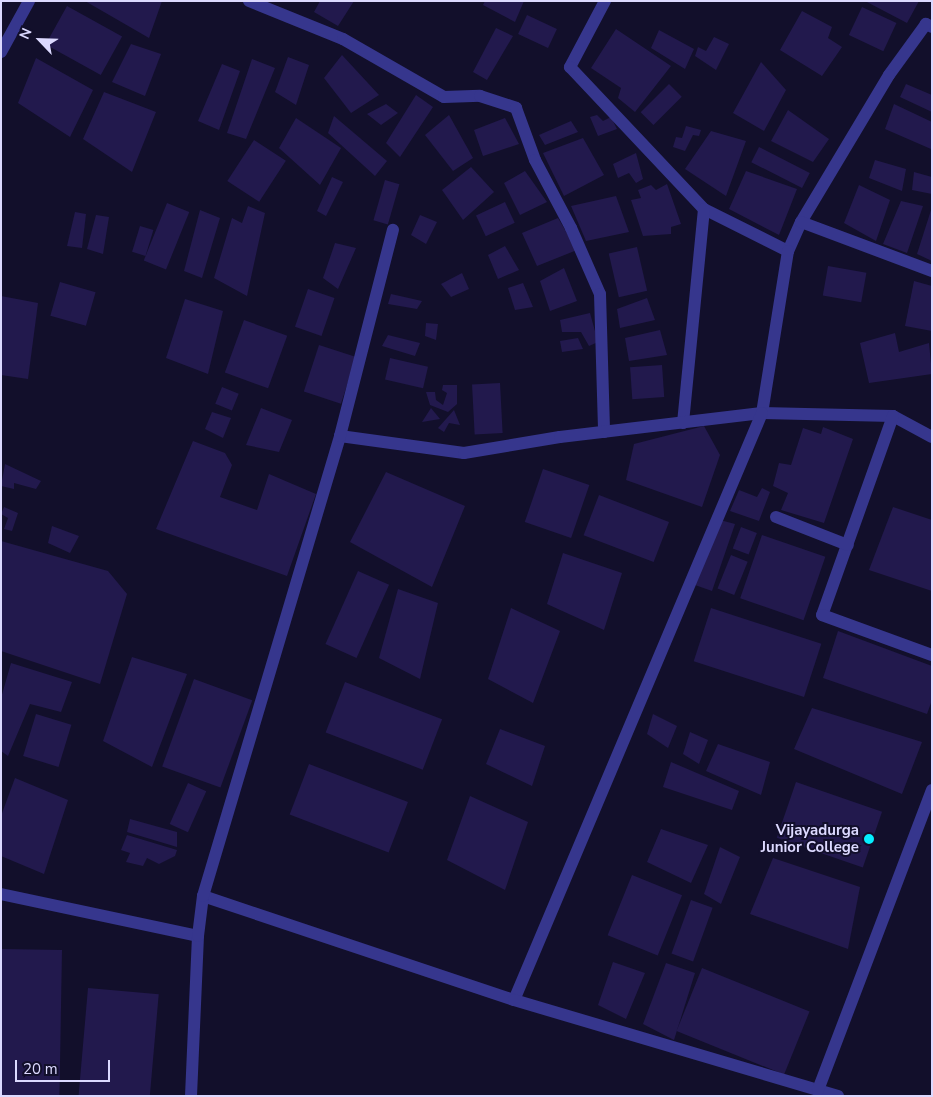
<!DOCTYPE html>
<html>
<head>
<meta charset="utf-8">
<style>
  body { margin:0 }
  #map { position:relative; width:933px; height:1097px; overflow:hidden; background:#120f2b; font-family:"Nunito Sans",sans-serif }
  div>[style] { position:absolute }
  .building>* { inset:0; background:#22194d; transform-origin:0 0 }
  .minor>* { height:12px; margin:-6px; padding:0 6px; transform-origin:6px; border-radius:6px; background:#36368d }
  .dots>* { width:14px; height:14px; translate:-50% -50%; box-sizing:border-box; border:2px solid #120f2b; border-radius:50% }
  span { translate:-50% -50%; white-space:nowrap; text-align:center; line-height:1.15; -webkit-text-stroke:4px #120f2b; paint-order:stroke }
  .poi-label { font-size:15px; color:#dcd9ff; font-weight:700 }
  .right { translate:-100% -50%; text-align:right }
  .frame { position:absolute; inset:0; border:2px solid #dcd9ff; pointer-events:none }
  .north { position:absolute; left:15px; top:15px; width:50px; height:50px; -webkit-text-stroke:4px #120f2b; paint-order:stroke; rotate:294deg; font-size:14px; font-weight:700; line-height:20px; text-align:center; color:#dcd9ff }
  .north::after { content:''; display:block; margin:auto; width:18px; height:22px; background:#dcd9ff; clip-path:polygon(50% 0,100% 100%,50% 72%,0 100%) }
  .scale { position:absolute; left:15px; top:1060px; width:95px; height:22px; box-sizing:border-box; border:2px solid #dcd9ff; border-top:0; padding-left:6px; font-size:15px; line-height:18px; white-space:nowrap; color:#dcd9ff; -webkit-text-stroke:4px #120f2b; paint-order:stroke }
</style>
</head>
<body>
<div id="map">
  <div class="building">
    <div style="clip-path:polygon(85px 1px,162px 1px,149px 38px)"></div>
    <div style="clip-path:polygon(320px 1px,354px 1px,338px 26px,314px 12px)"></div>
    <div style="clip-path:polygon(485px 1px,524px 1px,515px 22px,483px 5px)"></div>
    <div style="clip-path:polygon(865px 1px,919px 1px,907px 23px)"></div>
    <div style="left:67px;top:6px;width:63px;height:44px;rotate:29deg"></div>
    <div style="left:862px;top:7px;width:38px;height:31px;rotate:25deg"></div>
    <div style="clip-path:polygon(802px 11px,832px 27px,828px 38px,842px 47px,822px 76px,780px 50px)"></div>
    <div style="left:527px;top:15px;width:33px;height:21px;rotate:25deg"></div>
    <div style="clip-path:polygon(496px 28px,513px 36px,487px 80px,473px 72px)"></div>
    <div style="clip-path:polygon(616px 29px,671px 66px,635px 112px,618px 98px,621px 88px,591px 68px)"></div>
    <div style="clip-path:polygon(659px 30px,694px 49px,685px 69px,651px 48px)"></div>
    <div style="clip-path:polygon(714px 37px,729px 44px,716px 70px,695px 56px,698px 47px,706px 51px)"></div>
    <div style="clip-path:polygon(131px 44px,161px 54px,145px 96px,112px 82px)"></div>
    <div style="clip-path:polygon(342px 55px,379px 95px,351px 113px,324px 78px)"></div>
    <div style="clip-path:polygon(288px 57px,309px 65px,296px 105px,275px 92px)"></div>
    <div style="clip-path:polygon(36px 58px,93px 90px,70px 137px,18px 103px)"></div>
    <div style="clip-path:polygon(252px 59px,275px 68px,246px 139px,227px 133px)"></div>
    <div style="clip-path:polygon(761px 62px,786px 90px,764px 131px,733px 113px)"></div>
    <div style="clip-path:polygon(222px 64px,240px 71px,219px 130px,198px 121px)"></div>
    <div style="left:669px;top:84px;width:18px;height:40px;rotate:45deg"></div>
    <div style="clip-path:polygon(906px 84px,932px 95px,932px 112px,900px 97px)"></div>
    <div style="clip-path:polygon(104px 92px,156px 112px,132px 172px,83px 139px)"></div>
    <div style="clip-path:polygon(416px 95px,433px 107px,400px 157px,386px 143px)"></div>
    <div style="clip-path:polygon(386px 104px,398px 113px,381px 125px,367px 114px)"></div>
    <div style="clip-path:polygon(894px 104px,932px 122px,931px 149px,885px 129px)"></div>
    <div style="clip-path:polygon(788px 110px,829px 139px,813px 162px,771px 141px)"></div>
    <div style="clip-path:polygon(449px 115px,473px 158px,453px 171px,425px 135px)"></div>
    <div style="clip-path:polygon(597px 115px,603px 121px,611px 117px,617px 129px,598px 136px,590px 117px)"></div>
    <div style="clip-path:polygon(334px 116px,387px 161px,375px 176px,328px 133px)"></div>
    <div style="clip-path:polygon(296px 118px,341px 148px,320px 185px,279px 148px)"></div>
    <div style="clip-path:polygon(505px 118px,519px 144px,483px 156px,474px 130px)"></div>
    <div style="clip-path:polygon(571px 121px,578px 132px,545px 145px,539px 135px)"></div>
    <div style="clip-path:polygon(686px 126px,701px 130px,699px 136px,693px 135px,685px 151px,673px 147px,676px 137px,682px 138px)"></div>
    <div style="clip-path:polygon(711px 131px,746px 141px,726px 196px,685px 169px)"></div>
    <div style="clip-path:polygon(583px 138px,604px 175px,564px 196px,543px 153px)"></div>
    <div style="left:254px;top:140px;width:38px;height:49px;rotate:33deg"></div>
    <div style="left:759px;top:147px;width:57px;height:17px;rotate:27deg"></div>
    <div style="clip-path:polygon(636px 153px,643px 179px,636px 183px,629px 173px,618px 178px,613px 164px)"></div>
    <div style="clip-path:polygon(875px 160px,906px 169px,902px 191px,869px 178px)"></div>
    <div style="clip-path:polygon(471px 167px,494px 192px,463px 220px,442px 190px)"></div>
    <div style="clip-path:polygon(525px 171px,547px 202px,520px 215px,504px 183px)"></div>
    <div style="clip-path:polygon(746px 171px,797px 189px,779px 235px,729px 209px)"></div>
    <div style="clip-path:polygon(914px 172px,932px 177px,932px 194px,912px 190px)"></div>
    <div style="clip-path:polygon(332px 177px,343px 182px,326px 216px,317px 211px)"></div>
    <div style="left:385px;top:180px;width:15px;height:42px;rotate:16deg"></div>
    <div style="clip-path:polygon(667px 184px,681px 224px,671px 227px,671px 234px,643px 236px,631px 200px,641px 198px,638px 190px,651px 185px,656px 190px)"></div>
    <div style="clip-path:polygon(859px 185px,890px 200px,876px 241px,844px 223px)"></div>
    <div style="clip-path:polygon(616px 196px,629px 232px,586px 241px,571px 206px)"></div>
    <div style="clip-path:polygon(901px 201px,923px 206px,907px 253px,883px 244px)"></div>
    <div style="left:505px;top:202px;width:23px;height:32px;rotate:65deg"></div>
    <div style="left:167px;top:203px;width:24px;height:62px;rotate:22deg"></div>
    <div style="clip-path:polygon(248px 206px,265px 213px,247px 296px,214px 278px,232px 218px,242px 223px)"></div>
    <div style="clip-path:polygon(932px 207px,932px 261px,917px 254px)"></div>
    <div style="clip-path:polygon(200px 210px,220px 218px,202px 278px,184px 271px)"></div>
    <div style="clip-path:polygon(75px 212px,86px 214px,82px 248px,67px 246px)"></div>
    <div style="clip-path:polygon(96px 215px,109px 217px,103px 254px,87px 249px)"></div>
    <div style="clip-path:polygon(420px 215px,437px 222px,426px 244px,411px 235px)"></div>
    <div style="clip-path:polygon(558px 218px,577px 250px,537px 266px,522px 233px)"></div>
    <div style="left:140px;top:226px;width:14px;height:27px;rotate:17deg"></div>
    <div style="clip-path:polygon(335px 243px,356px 248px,338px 289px,323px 278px)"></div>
    <div style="clip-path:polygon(505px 246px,519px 270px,498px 279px,488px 255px)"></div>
    <div style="left:637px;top:247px;width:45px;height:29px;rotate:77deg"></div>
    <div style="left:828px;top:266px;width:39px;height:30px;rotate:10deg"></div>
    <div style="clip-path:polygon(564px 268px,577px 301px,550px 311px,540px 281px)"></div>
    <div style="clip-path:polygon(462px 273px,469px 289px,451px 297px,441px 284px)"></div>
    <div style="clip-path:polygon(914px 281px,932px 286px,932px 331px,905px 326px)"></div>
    <div style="left:60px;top:282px;width:37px;height:35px;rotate:16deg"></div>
    <div style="clip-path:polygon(523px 283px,533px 307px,515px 310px,508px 288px)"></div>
    <div style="left:308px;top:289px;width:28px;height:40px;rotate:19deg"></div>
    <div style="clip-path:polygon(391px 294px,422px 301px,417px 309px,388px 304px)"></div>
    <div style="clip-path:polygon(1px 296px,38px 303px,28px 379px,1px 375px)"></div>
    <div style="clip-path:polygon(647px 298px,655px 320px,620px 328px,617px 309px)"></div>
    <div style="clip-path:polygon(185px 299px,223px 311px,208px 374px,166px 358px)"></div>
    <div style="clip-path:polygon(590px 313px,598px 342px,589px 346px,581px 332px,562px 332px,560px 320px)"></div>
    <div style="left:244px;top:320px;width:46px;height:56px;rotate:20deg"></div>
    <div style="clip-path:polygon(426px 323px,438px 324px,436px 340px,425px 336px)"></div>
    <div style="clip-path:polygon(660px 330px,667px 355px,629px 361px,625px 338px)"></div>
    <div style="clip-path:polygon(895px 333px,899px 352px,929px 343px,932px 374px,869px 383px,860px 343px)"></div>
    <div style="clip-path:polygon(388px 335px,420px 343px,415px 356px,382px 346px)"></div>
    <div style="clip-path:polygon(578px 338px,583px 349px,562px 352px,560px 341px)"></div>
    <div style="left:319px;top:345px;width:39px;height:49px;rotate:18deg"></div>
    <div style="left:390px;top:358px;width:39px;height:22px;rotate:13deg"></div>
    <div style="left:662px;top:365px;width:32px;height:32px;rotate:86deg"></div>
    <div style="left:500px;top:383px;width:50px;height:28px;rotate:87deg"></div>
    <div style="clip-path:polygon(443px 385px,457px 385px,457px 404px,448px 412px,430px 405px,426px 392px,435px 392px,436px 400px,443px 405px,447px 393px,442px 390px)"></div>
    <div style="left:222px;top:387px;width:18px;height:18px;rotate:22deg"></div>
    <div style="clip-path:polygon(261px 408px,292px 420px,279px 452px,246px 445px)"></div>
    <div style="clip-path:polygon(431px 408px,440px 419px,422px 422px)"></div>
    <div style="clip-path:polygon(454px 410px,460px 425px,449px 423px,444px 432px,438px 428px)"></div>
    <div style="clip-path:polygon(212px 412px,231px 418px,223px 438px,205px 429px)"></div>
    <div style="clip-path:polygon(704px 426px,720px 455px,702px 507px,626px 480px,634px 444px)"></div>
    <div style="clip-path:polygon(823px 427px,853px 439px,824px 523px,781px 510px,788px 493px,773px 486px,779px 463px,791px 465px,803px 428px,821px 434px)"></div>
    <div style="clip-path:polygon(193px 441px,225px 453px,232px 465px,220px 497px,257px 510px,269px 474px,316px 494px,287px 576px,156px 529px)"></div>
    <div style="clip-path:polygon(5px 464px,41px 481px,36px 489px,14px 483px,14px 489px,1px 486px)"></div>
    <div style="left:543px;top:469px;width:49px;height:56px;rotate:19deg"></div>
    <div style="clip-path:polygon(386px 472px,465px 506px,432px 587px,350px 542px)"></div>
    <div style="clip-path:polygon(762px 488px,770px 492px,759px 521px,730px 511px,739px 490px,757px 497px)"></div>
    <div style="left:599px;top:495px;width:75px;height:43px;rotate:21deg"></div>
    <div style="clip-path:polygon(4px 507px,18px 513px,12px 531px,4px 529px,8px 518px,1px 514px)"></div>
    <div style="clip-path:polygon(893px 507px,932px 520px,932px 591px,869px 570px)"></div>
    <div style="clip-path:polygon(720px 520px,735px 524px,712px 591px,695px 585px)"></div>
    <div style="clip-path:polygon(52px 526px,79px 536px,70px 553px,48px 543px)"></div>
    <div style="left:741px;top:527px;width:17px;height:23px;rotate:21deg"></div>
    <div style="left:762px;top:535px;width:67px;height:67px;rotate:19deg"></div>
    <div style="clip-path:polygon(1px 541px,108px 571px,127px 594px,100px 684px,1px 651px)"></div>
    <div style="clip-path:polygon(563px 553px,622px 573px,604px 630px,547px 604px)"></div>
    <div style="left:731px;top:555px;width:18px;height:36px;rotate:22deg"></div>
    <div style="left:358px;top:571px;width:34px;height:80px;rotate:24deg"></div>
    <div style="clip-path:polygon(398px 589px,438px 603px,420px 679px,379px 658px)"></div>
    <div style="clip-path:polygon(511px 608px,560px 631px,533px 703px,488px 679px)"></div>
    <div style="left:711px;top:608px;width:116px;height:56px;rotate:18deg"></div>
    <div style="clip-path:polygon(838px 631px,932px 666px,932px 700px,927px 714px,823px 678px)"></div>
    <div style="clip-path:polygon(132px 657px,187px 674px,152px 767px,103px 741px)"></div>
    <div style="clip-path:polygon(11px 663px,72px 682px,61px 712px,30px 704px,8px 756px,1px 751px,1px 698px)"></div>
    <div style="left:194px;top:679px;width:62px;height:93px;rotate:20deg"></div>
    <div style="left:345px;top:682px;width:104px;height:54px;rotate:21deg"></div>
    <div style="clip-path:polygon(812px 708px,922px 742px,902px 794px,794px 749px)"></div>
    <div style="left:36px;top:714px;width:37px;height:44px;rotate:17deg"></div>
    <div style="clip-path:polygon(653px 714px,677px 726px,668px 748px,647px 734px)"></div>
    <div style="clip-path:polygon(500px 729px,545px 746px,532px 786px,486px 764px)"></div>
    <div style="clip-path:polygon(690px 732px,708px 740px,699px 764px,683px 754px)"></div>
    <div style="clip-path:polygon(718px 744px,770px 762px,761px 795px,706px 771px)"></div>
    <div style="clip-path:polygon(671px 762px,739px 791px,732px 810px,663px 787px)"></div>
    <div style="left:309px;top:764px;width:106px;height:54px;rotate:21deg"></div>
    <div style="clip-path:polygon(15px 778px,68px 800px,44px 874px,1px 856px,1px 816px)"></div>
    <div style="left:796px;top:782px;width:91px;height:59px;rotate:19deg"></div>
    <div style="left:188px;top:783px;width:20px;height:45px;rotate:24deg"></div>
    <div style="clip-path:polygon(470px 796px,528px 822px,505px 890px,447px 860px)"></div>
    <div style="clip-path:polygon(130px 819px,177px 832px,177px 847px,127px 832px)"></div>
    <div style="clip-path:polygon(661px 829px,708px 845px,691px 883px,647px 862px)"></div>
    <div style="clip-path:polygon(127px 835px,177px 850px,175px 856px,159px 864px,147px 858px,143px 866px,126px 862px,130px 853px,121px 850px)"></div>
    <div style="clip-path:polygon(720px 847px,740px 857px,721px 904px,704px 894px)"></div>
    <div style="clip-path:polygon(773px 858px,860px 887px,848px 949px,750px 914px)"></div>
    <div style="left:632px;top:875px;width:54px;height:65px;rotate:22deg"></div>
    <div style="left:691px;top:900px;width:23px;height:57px;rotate:20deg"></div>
    <div style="left:1px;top:949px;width:61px;height:147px;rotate:1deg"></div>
    <div style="clip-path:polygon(613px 962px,645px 973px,626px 1019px,598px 1005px)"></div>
    <div style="clip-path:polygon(666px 963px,695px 973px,674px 1040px,643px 1024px)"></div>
    <div style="left:702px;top:968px;width:116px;height:68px;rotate:22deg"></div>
    <div style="left:88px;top:988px;width:71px;height:108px;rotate:5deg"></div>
  </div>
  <div class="minor">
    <div style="left:249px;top:1px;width:101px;rotate:22deg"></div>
    <div style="left:343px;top:39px;width:116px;rotate:29.9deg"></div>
    <div style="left:444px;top:97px;width:36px;rotate:-2deg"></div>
    <div style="left:480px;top:96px;width:38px;rotate:18deg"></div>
    <div style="left:516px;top:108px;width:55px;rotate:69.9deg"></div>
    <div style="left:535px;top:160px;width:77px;rotate:62.1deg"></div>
    <div style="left:571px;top:228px;width:72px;rotate:66.3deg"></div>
    <div style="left:600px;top:294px;width:138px;rotate:88.3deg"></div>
    <div style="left:605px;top:1px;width:75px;rotate:117.9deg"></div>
    <div style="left:570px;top:67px;width:195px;rotate:46.7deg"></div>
    <div style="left:704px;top:209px;width:94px;rotate:26.6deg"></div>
    <div style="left:932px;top:27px;width:7px;rotate:-153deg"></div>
    <div style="left:926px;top:24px;width:63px;rotate:126deg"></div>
    <div style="left:889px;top:75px;width:171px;rotate:120.9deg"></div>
    <div style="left:801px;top:222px;width:32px;rotate:114deg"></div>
    <div style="left:788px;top:251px;width:164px;rotate:99.1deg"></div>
    <div style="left:762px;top:413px;width:131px;rotate:1.3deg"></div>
    <div style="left:893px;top:416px;width:44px;rotate:28.3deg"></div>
    <div style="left:1px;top:52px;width:58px;rotate:-61.2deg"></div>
    <div style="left:801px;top:222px;width:140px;rotate:20.5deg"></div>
    <div style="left:893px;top:416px;width:211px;rotate:109.6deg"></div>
    <div style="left:822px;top:615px;width:117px;rotate:20deg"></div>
    <div style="left:683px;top:423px;width:215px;rotate:-84.4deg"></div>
    <div style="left:340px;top:436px;width:125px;rotate:7.8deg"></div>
    <div style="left:464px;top:453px;width:97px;rotate:-9.5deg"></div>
    <div style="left:560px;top:437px;width:203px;rotate:-6.8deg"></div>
    <div style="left:762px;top:413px;width:637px;rotate:112.9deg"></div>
    <div style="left:776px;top:517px;width:77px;rotate:21.3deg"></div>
    <div style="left:1px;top:894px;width:201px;rotate:12deg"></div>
    <div style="left:203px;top:896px;width:328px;rotate:18.5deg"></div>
    <div style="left:514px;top:1000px;width:338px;rotate:16.5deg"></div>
    <div style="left:818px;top:1090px;width:321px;rotate:-69.2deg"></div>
    <div style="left:191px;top:1096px;width:160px;rotate:-87.5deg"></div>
    <div style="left:198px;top:936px;width:40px;rotate:-82.9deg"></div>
    <div style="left:203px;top:896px;width:480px;rotate:-73.4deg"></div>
    <div style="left:340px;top:436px;width:213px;rotate:-75.6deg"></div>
  </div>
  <div class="dots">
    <div style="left:869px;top:839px;background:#05efff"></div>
  </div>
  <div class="poi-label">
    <span class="right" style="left:859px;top:839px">Vijayadurga<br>Junior College</span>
  </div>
  <div class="frame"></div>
  <div class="north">N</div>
  <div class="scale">20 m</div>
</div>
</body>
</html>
